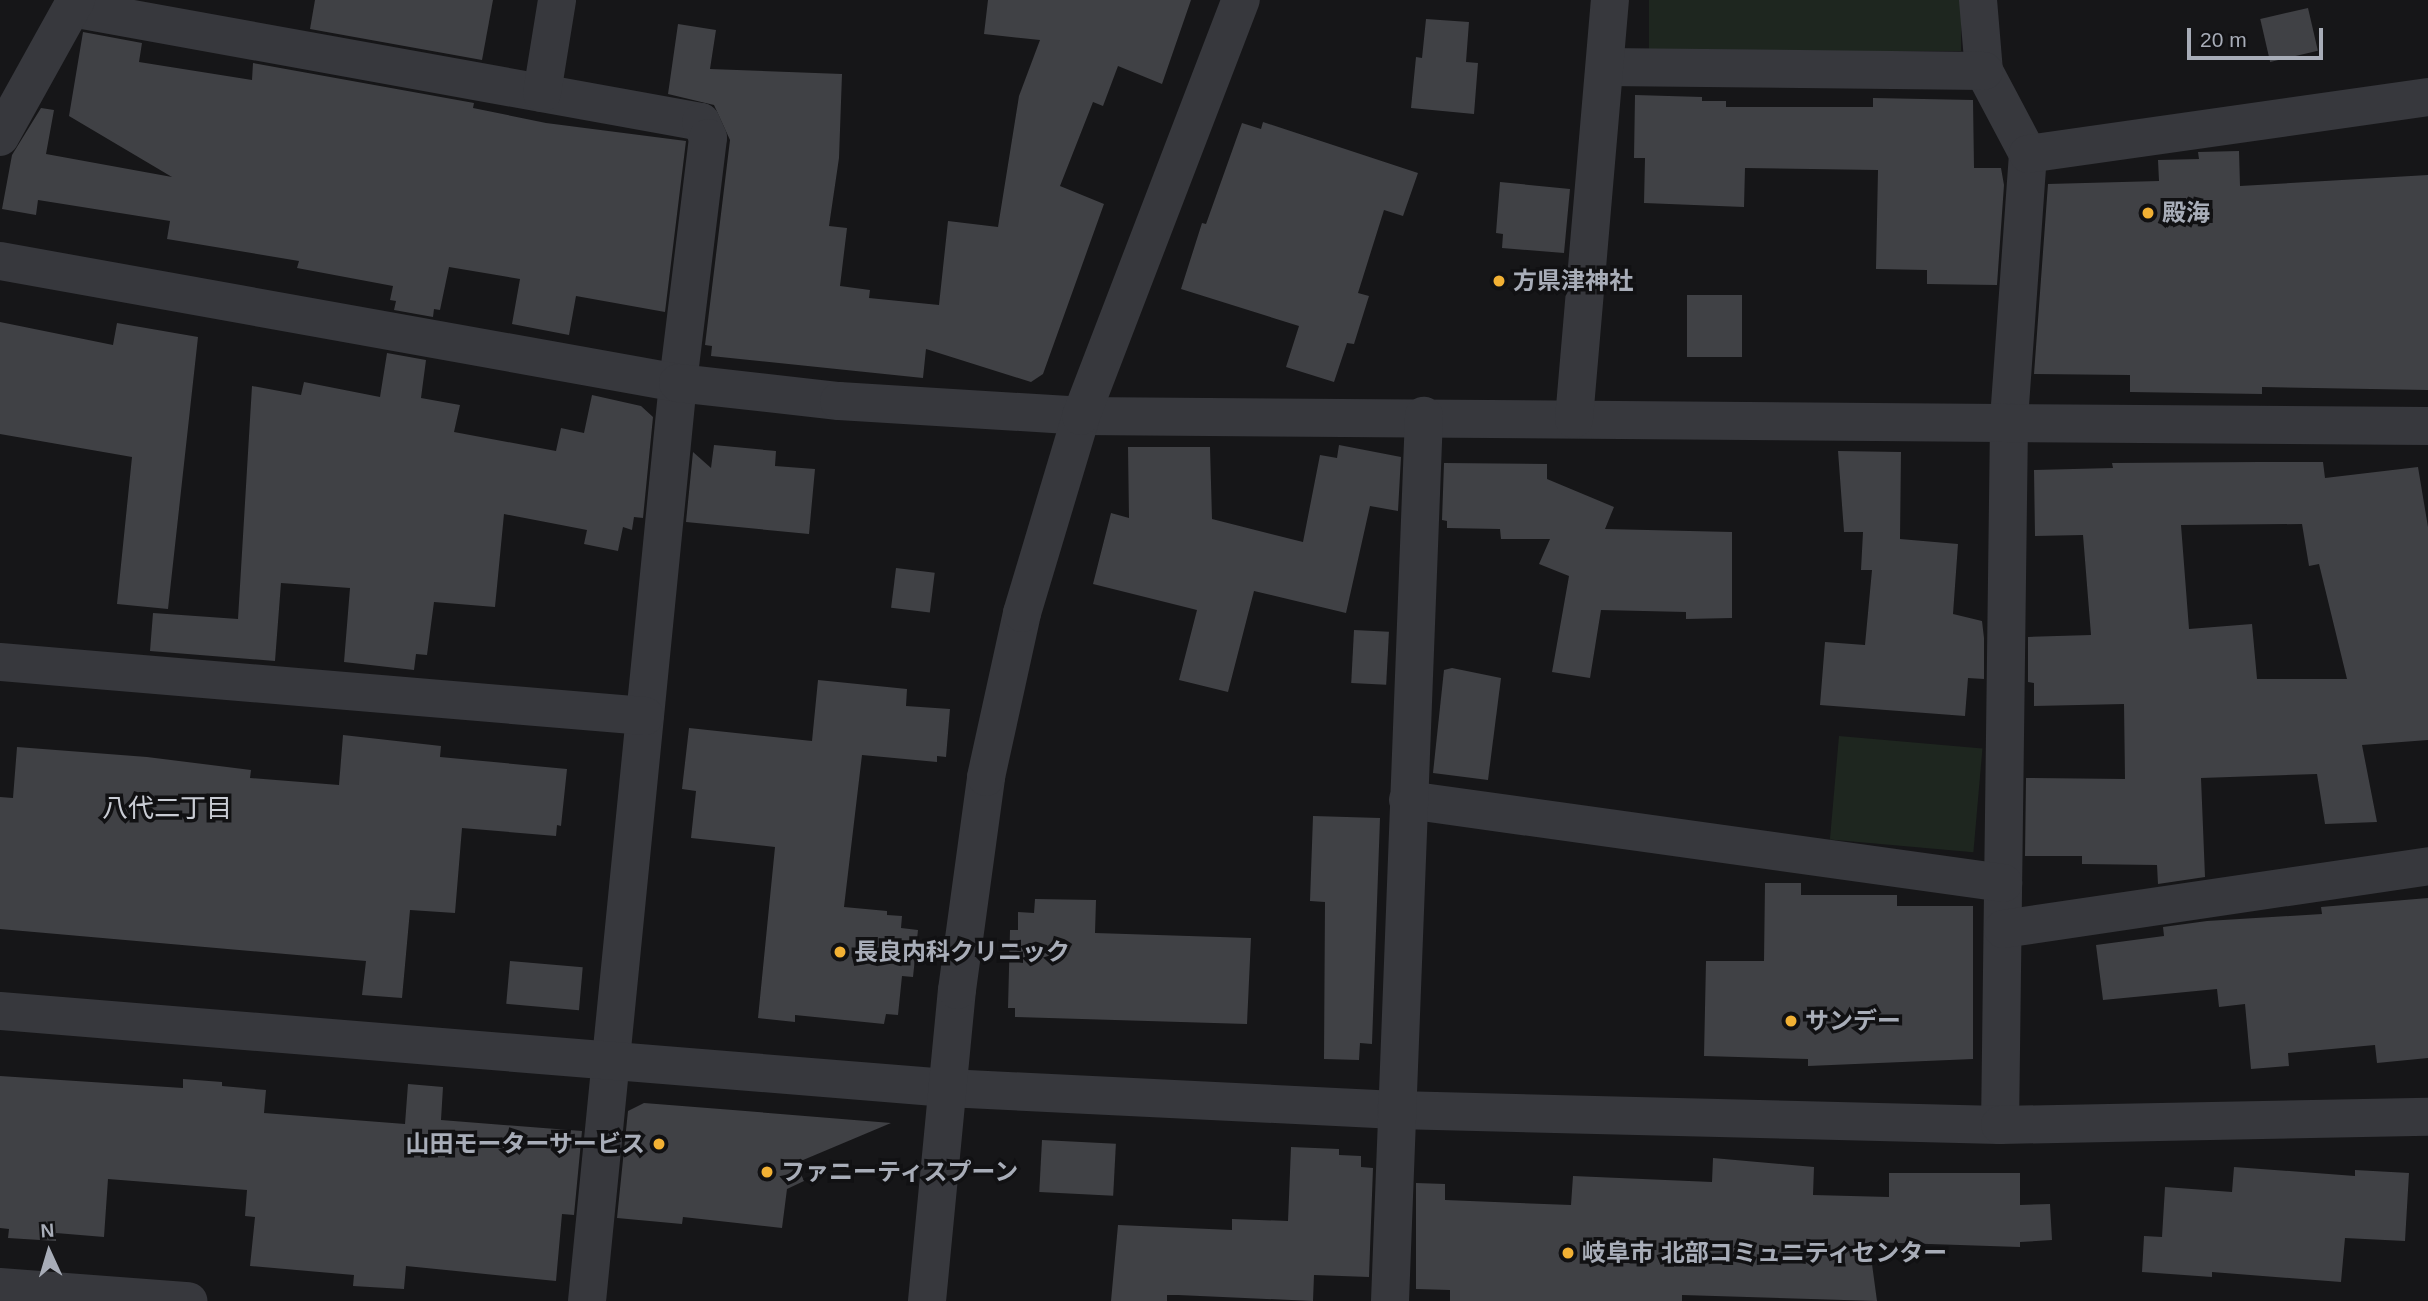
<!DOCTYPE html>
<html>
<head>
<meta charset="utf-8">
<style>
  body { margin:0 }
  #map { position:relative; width:2428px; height:1301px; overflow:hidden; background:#161618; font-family:Arial,"Noto Sans JP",sans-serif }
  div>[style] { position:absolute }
  .green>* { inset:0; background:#1e261f; transform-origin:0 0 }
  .building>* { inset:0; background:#404145; transform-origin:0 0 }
  .minor>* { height:38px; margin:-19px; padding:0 19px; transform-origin:19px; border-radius:19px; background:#37383d }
  .dots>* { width:19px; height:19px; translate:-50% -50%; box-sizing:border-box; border:4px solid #111113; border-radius:50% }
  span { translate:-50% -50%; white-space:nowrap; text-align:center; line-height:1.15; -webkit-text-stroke:7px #111113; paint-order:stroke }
  .poi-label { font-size:24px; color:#a8adb8; font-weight:700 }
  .left { translate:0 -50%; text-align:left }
  .right { translate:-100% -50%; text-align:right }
  .neighbourhood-label { font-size:26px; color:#c9ccd4 }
  .north { position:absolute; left:14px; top:1217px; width:70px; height:70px; -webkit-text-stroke:5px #111113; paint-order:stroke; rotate:356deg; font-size:19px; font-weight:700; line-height:28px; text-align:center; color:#a8adb8 }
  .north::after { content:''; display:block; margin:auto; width:24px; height:32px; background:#a8adb8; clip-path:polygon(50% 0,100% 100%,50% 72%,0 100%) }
  .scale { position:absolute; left:2187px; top:28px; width:136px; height:32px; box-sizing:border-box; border:4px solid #a8adb8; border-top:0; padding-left:9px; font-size:21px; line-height:24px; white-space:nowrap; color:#a8adb8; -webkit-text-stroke:5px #111113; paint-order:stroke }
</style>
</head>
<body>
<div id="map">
  <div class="green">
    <div style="left:1649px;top:0;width:312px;height:51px"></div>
    <div style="left:1839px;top:736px;width:144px;height:104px;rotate:5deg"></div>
  </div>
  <div class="building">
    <div style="clip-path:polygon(315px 0,493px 0,482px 60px,310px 29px)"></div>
    <div style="clip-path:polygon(988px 0,1191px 0,1162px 84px,1118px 66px,1103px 106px,1093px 102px,1060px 186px,1104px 204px,1043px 374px,1031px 382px,926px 349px,923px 378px,711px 356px,712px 346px,705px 345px,730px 140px,714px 105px,668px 94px,678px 24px,716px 30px,710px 69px,842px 74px,839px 158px,829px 226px,847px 228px,840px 286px,870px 290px,869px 298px,939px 305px,948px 221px,998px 227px,1019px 96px,1040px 40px,984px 34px)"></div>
    <div style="left:2308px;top:8px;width:44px;height:49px;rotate:77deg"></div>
    <div style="clip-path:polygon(1426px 19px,1469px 22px,1466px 62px,1478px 63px,1474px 114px,1411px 108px,1416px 57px,1422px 58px)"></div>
    <div style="clip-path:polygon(83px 32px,142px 43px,139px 62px,252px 80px,253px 63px,474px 103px,473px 108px,546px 123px,686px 141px,665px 312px,576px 296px,569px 335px,512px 324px,520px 279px,449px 267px,440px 310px,434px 309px,433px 317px,394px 310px,396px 301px,390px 300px,393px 286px,297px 268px,299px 261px,167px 239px,170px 221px,38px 200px,36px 215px,2px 209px,12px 155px,41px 108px,54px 110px,46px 154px,172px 177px,69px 116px)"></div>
    <div style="clip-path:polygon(1635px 95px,1702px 97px,1702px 101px,1726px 101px,1726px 107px,1873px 107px,1873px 98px,1973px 100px,1974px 168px,2001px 168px,2004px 185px,1997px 285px,1927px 284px,1927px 270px,1876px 269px,1878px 170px,1745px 168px,1744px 207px,1644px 203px,1645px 158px,1634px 158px)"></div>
    <div style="clip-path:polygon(1263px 122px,1418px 173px,1403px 216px,1384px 210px,1358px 293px,1369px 296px,1354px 344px,1347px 343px,1334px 382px,1286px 367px,1299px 326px,1181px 289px,1202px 223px,1206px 224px,1242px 123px,1261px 129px)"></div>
    <div style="clip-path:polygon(2239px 151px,2240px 186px,2428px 175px,2428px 390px,2262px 387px,2262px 394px,2130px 392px,2130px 375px,2034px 374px,2048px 184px,2159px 181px,2158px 160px,2199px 159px,2198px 152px)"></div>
    <div style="clip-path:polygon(1500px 182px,1570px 189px,1564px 253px,1502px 248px,1503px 234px,1496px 233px)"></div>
    <div style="left:1687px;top:295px;width:55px;height:62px"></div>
    <div style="clip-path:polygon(0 322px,113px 345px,117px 323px,198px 337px,168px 609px,117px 604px,132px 457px,0 434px)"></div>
    <div style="clip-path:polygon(387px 353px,426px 360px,421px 398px,460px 405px,454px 432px,556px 451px,561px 428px,584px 433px,592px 395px,641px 406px,653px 417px,643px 518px,634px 517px,632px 530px,623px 527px,618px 551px,584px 544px,587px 530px,504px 514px,495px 607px,434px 602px,427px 655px,416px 654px,414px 670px,344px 662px,350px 588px,281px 583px,275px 661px,150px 651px,153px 613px,238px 619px,252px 386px,301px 395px,304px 382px,380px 397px)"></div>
    <div style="clip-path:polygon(714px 445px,776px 451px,775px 466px,815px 469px,809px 534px,686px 522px,693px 452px,711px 468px)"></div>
    <div style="clip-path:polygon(1339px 445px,1401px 457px,1398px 511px,1370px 506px,1346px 613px,1254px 591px,1228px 692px,1179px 680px,1197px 610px,1093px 584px,1111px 513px,1129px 518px,1128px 447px,1210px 447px,1212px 519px,1303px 542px,1320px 455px,1337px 458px)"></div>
    <div style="clip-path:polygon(1838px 451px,1901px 452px,1900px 539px,1958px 544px,1953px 614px,1982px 621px,1984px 638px,1984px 679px,1968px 678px,1965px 716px,1820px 705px,1825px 642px,1865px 645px,1872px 570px,1861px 570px,1863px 532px,1844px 532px)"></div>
    <div style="clip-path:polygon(evenodd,2260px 462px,2323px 462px,2325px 478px,2418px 467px,2428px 527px,2428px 740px,2362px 745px,2377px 822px,2325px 824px,2317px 774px,2201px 778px,2205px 877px,2158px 884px,2157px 865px,2082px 864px,2082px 856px,2025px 856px,2026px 778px,2125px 779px,2124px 704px,2034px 706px,2034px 683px,2028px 682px,2028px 637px,2091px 635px,2083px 535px,2035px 536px,2034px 470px,2113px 468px,2112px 463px,2260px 462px,2302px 524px,2309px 566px,2319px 564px,2347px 679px,2257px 679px,2252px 624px,2189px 629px,2181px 525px,2302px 524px)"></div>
    <div style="clip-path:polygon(1444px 463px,1547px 464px,1547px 479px,1614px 507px,1605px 529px,1732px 532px,1732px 618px,1686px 619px,1686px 612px,1601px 610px,1590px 678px,1552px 672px,1569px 576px,1539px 564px,1550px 539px,1501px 539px,1500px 529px,1447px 528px,1447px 521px,1442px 520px)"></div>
    <div style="left:896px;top:568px;width:39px;height:40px;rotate:7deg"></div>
    <div style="left:1354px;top:630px;width:35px;height:53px;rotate:3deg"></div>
    <div style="clip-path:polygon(1452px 668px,1501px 678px,1488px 780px,1433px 773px,1444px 670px)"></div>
    <div style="clip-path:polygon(818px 680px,907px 689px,906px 706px,950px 709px,946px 757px,937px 756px,937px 762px,862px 755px,844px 907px,887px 911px,887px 915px,902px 916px,901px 928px,918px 930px,913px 977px,902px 976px,898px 1015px,886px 1014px,884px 1024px,795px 1015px,795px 1022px,758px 1018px,775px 847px,691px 838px,696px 791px,682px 789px,689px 728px,812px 741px)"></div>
    <div style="clip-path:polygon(343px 735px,441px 746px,440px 757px,567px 769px,561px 826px,557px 825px,556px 836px,462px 828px,455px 913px,410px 910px,402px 998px,362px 995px,366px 961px,0 929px,0 797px,13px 798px,17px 747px,147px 757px,251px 770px,250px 778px,339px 785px)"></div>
    <div style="clip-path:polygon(1313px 816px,1380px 818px,1372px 1044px,1360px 1043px,1359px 1060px,1324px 1059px,1325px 902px,1310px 901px)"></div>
    <div style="clip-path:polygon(1765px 883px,1801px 883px,1801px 895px,1897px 895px,1897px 906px,1973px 906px,1973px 1059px,1808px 1066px,1808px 1059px,1704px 1056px,1706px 961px,1764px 961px)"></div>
    <div style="clip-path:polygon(2428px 898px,2428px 1058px,2377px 1063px,2375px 1045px,2288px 1053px,2289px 1066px,2251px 1069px,2245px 1004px,2219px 1007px,2217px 989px,2103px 1000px,2096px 945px,2164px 936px,2163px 927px,2207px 921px,2322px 914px,2321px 907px)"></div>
    <div style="clip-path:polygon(1035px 899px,1096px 900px,1095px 933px,1251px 938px,1247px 1024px,1015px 1017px,1015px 1008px,1008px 1008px,1010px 930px,1018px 930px,1018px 912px,1034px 913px)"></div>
    <div style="left:510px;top:961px;width:73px;height:43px;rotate:5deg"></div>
    <div style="clip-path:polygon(0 1076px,183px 1088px,183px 1079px,222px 1082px,222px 1086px,266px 1090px,264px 1113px,405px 1124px,408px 1084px,443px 1087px,441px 1120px,582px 1131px,574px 1215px,562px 1214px,556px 1281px,406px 1266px,404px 1289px,353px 1286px,354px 1275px,250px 1266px,255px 1217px,245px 1216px,247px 1190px,108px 1179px,104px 1237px,56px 1233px,56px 1241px,8px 1238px,9px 1229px,0 1228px)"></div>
    <div style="clip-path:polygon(644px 1103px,733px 1110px,891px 1123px,796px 1163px,804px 1181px,787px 1189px,782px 1228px,683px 1217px,682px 1224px,617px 1218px,628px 1111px)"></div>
    <div style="left:1042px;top:1140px;width:74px;height:52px;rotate:3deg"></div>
    <div style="clip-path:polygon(1291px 1147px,1339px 1149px,1339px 1155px,1361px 1156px,1361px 1167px,1373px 1168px,1369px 1277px,1314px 1275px,1313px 1301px,1178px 1295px,1167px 1295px,1167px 1301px,1111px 1301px,1118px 1225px,1232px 1230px,1232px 1219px,1288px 1221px)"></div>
    <div style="clip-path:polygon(1713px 1158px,1814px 1167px,1813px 1195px,1889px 1197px,1889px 1173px,2020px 1173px,2020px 1205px,2050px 1204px,2052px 1240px,2020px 1242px,2020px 1247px,1869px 1242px,1877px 1301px,1682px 1295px,1682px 1301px,1450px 1301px,1450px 1290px,1416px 1289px,1416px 1183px,1445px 1184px,1445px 1200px,1571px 1205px,1573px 1176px,1712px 1182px)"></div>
    <div style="clip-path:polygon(2234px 1167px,2355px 1176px,2355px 1170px,2409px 1173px,2405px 1241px,2345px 1238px,2341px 1282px,2212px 1272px,2212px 1277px,2142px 1272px,2144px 1236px,2162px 1237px,2165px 1187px,2232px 1192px)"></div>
  </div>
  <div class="minor">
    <div style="left:1978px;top:0;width:71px;rotate:85.2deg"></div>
    <div style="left:1984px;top:71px;width:94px;rotate:62.1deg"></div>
    <div style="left:2028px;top:154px;width:269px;rotate:94.1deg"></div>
    <div style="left:2009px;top:422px;width:703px;rotate:90.73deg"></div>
    <div style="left:72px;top:8px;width:639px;rotate:10.27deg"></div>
    <div style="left:701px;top:122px;width:17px;rotate:66deg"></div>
    <div style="left:708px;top:138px;width:247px;rotate:97deg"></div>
    <div style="left:678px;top:383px;width:922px;rotate:95.66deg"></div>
    <div style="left:1605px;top:67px;width:379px;rotate:0.6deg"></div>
    <div style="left:542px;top:93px;width:94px;rotate:-80.8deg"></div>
    <div style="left:0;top:137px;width:157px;rotate:-61deg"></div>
    <div style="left:2028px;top:154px;width:404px;rotate:-8.1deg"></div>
    <div style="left:0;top:261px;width:689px;rotate:10.2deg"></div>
    <div style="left:678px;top:383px;width:162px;rotate:6.4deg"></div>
    <div style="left:839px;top:401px;width:242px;rotate:3.5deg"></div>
    <div style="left:1081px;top:416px;width:1347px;rotate:0.43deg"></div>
    <div style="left:1574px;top:419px;width:421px;rotate:-85.1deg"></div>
    <div style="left:0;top:662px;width:647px;rotate:4.79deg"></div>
    <div style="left:1408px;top:800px;width:601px;rotate:7.94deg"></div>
    <div style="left:2003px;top:929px;width:430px;rotate:-8.4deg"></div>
    <div style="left:0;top:1011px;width:950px;rotate:4.65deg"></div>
    <div style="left:947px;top:1088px;width:450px;rotate:2.8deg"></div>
    <div style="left:1396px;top:1110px;width:604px;rotate:1.42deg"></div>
    <div style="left:2000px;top:1125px;width:428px;rotate:-1.1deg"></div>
    <div style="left:0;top:1287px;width:189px;rotate:4.3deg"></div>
    <div style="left:927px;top:1301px;width:312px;rotate:-84.5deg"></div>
    <div style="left:957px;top:990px;width:215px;rotate:-82.2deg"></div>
    <div style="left:986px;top:777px;width:168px;rotate:-77.6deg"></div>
    <div style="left:1022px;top:613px;width:206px;rotate:-73.3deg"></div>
    <div style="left:1081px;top:416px;width:446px;rotate:-69deg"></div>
    <div style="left:1390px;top:1301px;width:886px;rotate:-87.8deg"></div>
  </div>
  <div class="dots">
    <div style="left:2148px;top:213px;background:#f2b134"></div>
    <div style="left:1499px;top:281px;background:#f2b134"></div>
    <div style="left:840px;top:952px;background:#f2b134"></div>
    <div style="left:1791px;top:1021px;background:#f2b134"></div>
    <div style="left:659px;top:1144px;background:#f2b134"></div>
    <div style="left:767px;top:1172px;background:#f2b134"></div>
    <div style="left:1568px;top:1253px;background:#f2b134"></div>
  </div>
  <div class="poi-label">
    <span class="left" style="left:2162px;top:213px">殿海</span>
    <span class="left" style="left:1513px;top:281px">方県津神社</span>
    <span class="left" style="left:854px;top:952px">長良内科クリニック</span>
    <span class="left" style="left:1805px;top:1021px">サンデー</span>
    <span class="right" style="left:645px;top:1144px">山田モーターサービス</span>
    <span class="left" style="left:781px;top:1172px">ファニーティスプーン</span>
    <span class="left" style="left:1582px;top:1253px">岐阜市 北部コミュニティセンター</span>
  </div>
  <div class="neighbourhood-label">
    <span style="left:167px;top:809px">八代二丁目</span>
  </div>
  <div class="north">N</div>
  <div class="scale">20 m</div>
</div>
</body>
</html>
